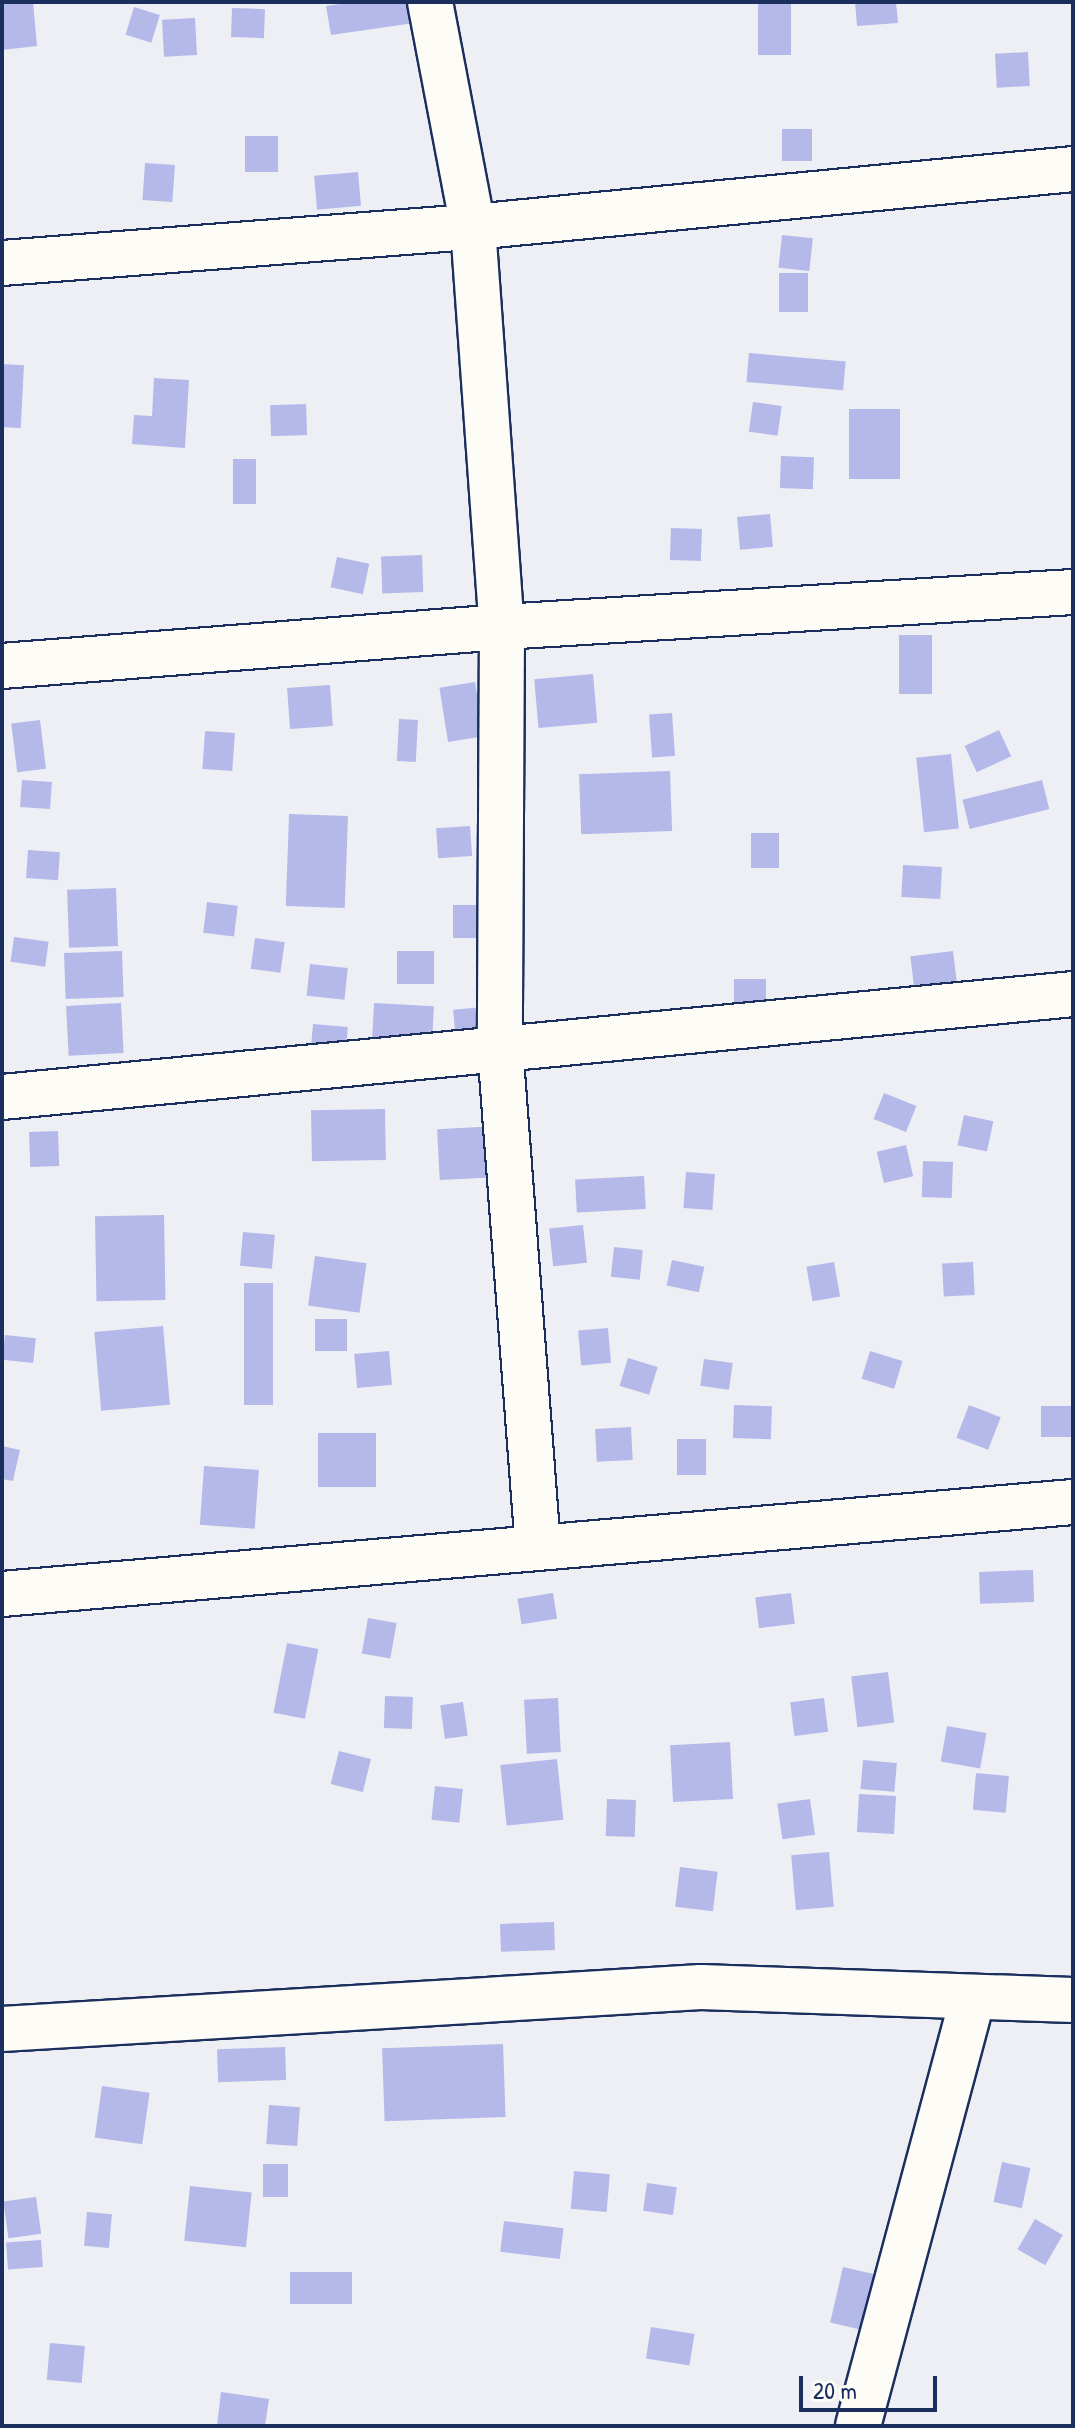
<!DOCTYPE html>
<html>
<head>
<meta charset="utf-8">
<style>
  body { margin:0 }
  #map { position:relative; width:1075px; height:2428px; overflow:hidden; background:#eeeff4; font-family:"Patrick Hand",sans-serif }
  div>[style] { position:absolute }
  .building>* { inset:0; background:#b4b9ea; transform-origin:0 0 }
  .roads { filter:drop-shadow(2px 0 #1b2f5e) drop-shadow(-2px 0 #1b2f5e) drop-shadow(0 2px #1b2f5e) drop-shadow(0 -2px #1b2f5e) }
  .street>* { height:44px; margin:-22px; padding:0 22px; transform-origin:22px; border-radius:22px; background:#fdfcf7 }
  span { translate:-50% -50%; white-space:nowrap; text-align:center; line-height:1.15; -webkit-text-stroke:6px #fdfcf7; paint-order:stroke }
  .frame { position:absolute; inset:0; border:4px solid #1b2f5e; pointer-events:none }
  .scale { position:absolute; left:799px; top:2376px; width:138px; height:36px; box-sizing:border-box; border:4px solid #1b2f5e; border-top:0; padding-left:10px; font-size:24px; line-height:28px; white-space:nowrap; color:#1b2f5e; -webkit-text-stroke:6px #fdfcf7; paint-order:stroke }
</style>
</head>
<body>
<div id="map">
  <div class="building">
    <div style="clip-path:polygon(2px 2px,33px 2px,37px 46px,2px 50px)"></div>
    <div style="clip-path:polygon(354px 2px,418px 2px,421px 22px,331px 35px,326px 6px)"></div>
    <div style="left:758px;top:2px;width:33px;height:53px"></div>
    <div style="clip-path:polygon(855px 2px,896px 2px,898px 23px,857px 26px)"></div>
    <div style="left:134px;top:7px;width:27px;height:29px;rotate:17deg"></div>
    <div style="left:232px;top:8px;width:33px;height:29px;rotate:2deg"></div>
    <div style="left:195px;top:18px;width:37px;height:33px;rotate:87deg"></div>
    <div style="left:1028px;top:52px;width:34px;height:33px;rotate:87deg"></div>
    <div style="left:782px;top:129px;width:30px;height:32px"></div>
    <div style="left:245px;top:136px;width:33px;height:36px"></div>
    <div style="left:145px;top:163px;width:30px;height:37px;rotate:4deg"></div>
    <div style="left:358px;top:172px;width:34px;height:44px;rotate:85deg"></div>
    <div style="left:782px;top:235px;width:31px;height:33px;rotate:6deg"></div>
    <div style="left:779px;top:273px;width:29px;height:39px"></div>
    <div style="left:749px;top:353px;width:97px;height:29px;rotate:5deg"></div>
    <div style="left:2px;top:364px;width:22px;height:63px;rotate:3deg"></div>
    <div style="clip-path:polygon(154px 378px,189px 380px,185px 448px,132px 444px,134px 415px,152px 416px)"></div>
    <div style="left:753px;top:402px;width:29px;height:30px;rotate:8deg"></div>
    <div style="left:306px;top:404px;width:31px;height:36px;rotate:88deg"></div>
    <div style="left:849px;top:409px;width:51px;height:70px"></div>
    <div style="left:781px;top:456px;width:33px;height:32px;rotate:2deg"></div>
    <div style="left:233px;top:459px;width:23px;height:45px"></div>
    <div style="left:770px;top:514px;width:33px;height:33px;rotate:85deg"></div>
    <div style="left:671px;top:528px;width:31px;height:32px;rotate:2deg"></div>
    <div style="left:422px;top:555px;width:37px;height:41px;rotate:88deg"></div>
    <div style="left:337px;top:557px;width:33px;height:31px;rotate:12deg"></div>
    <div style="left:899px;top:635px;width:33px;height:59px"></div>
    <div style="left:593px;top:674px;width:49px;height:59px;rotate:85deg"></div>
    <div style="left:475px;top:682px;width:55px;height:36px;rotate:81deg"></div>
    <div style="left:330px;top:685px;width:41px;height:43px;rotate:86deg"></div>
    <div style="left:672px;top:713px;width:43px;height:23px;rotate:86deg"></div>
    <div style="left:399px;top:719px;width:19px;height:42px;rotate:3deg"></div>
    <div style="left:40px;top:720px;width:49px;height:29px;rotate:83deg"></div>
    <div style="left:999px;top:730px;width:29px;height:38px;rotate:65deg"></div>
    <div style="left:205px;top:731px;width:30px;height:38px;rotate:4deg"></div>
    <div style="left:951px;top:754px;width:75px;height:35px;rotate:84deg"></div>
    <div style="left:670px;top:771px;width:60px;height:91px;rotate:88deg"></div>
    <div style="left:22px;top:780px;width:30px;height:27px;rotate:4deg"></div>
    <div style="left:1042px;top:780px;width:30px;height:82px;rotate:76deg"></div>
    <div style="left:289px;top:814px;width:59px;height:92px;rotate:2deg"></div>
    <div style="left:470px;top:826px;width:30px;height:34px;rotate:86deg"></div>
    <div style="left:751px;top:833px;width:28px;height:35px"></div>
    <div style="left:28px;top:850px;width:32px;height:28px;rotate:4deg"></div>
    <div style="left:903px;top:865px;width:39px;height:32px;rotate:3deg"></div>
    <div style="left:116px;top:888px;width:58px;height:49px;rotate:88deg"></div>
    <div style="left:207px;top:902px;width:31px;height:31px;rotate:7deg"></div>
    <div style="left:453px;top:905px;width:39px;height:33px"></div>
    <div style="left:14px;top:937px;width:35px;height:25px;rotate:8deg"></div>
    <div style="left:255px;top:938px;width:30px;height:31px;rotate:8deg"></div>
    <div style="left:122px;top:951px;width:46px;height:58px;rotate:88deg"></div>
    <div style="left:397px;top:951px;width:37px;height:33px"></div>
    <div style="left:953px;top:951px;width:32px;height:43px;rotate:83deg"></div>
    <div style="left:310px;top:964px;width:38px;height:32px;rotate:6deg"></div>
    <div style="left:766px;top:979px;width:33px;height:32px;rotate:90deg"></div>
    <div style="left:121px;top:1003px;width:50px;height:55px;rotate:87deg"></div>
    <div style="left:374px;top:1003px;width:60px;height:35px;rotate:3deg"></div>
    <div style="left:495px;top:1006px;width:34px;height:42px;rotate:85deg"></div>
    <div style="left:313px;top:1024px;width:35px;height:32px;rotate:5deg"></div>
    <div style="left:884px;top:1093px;width:35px;height:28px;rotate:22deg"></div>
    <div style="left:385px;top:1109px;width:51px;height:74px;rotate:89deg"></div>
    <div style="left:964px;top:1115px;width:30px;height:31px;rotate:12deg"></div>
    <div style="left:498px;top:1126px;width:51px;height:61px;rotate:87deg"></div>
    <div style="left:58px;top:1131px;width:35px;height:29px;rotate:88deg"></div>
    <div style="left:906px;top:1145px;width:32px;height:30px;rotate:77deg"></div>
    <div style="left:923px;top:1161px;width:30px;height:36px;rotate:2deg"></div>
    <div style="left:686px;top:1172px;width:29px;height:36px;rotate:4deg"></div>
    <div style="left:644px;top:1176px;width:33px;height:69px;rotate:87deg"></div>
    <div style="left:164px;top:1215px;width:85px;height:69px;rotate:89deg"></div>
    <div style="left:583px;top:1225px;width:38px;height:34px;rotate:84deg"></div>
    <div style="left:243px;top:1232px;width:32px;height:34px;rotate:5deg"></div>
    <div style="left:614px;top:1247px;width:29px;height:30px;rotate:6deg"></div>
    <div style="left:315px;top:1256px;width:52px;height:50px;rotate:8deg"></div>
    <div style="left:672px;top:1260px;width:33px;height:26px;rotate:12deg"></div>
    <div style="left:834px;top:1262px;width:35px;height:28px;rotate:80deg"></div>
    <div style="left:973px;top:1262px;width:33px;height:31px;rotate:87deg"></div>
    <div style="left:244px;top:1283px;width:29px;height:122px"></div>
    <div style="left:315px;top:1319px;width:32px;height:32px"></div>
    <div style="left:163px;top:1326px;width:79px;height:69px;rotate:85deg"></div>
    <div style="left:608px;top:1328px;width:35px;height:30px;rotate:85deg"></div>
    <div style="left:5px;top:1335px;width:31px;height:25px;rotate:6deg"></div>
    <div style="left:389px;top:1351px;width:34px;height:35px;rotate:85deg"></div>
    <div style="left:870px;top:1351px;width:34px;height:29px;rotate:17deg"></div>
    <div style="left:628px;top:1358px;width:31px;height:29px;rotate:17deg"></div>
    <div style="left:704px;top:1359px;width:29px;height:27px;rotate:8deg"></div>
    <div style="left:734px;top:1405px;width:38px;height:33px;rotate:2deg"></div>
    <div style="left:969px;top:1405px;width:34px;height:35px;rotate:21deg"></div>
    <div style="left:1073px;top:1406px;width:31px;height:32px;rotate:90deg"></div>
    <div style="left:631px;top:1427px;width:33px;height:36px;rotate:87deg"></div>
    <div style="left:376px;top:1433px;width:54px;height:58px;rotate:90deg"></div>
    <div style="left:677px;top:1439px;width:29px;height:36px"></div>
    <div style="clip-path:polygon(2px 1446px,20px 1450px,13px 1481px,2px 1479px)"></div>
    <div style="left:204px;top:1466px;width:55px;height:59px;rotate:4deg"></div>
    <div style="left:1033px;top:1570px;width:32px;height:54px;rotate:88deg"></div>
    <div style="left:553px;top:1593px;width:26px;height:36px;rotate:81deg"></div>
    <div style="left:791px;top:1593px;width:31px;height:36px;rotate:83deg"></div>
    <div style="left:368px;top:1618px;width:29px;height:36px;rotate:10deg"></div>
    <div style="left:287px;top:1643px;width:32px;height:71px;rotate:11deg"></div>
    <div style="left:888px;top:1672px;width:51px;height:37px;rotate:83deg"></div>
    <div style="left:385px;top:1696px;width:28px;height:32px;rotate:2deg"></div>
    <div style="left:558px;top:1698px;width:54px;height:34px;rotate:87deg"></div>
    <div style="left:824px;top:1698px;width:34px;height:34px;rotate:83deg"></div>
    <div style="left:463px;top:1702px;width:34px;height:23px;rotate:82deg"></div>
    <div style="left:947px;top:1726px;width:40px;height:36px;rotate:10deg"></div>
    <div style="left:730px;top:1742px;width:57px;height:60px;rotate:87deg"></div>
    <div style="left:339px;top:1751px;width:33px;height:34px;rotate:14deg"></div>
    <div style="left:557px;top:1759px;width:61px;height:57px;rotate:84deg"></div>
    <div style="left:863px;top:1760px;width:34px;height:29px;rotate:5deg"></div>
    <div style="left:976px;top:1773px;width:33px;height:37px;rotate:5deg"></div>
    <div style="left:435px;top:1786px;width:28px;height:34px;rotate:6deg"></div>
    <div style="left:859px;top:1794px;width:37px;height:38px;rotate:3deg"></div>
    <div style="left:607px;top:1799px;width:29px;height:37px;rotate:2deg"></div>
    <div style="left:810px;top:1799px;width:36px;height:33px;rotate:82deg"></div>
    <div style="left:829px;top:1852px;width:55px;height:38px;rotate:85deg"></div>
    <div style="left:680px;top:1867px;width:38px;height:40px;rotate:7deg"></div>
    <div style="left:554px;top:1922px;width:28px;height:54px;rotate:88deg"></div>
    <div style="left:503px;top:2044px;width:73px;height:121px;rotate:88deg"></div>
    <div style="left:285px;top:2047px;width:33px;height:68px;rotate:88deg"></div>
    <div style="left:102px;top:2086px;width:48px;height:52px;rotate:8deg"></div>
    <div style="left:269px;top:2105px;width:31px;height:39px;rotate:4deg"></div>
    <div style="left:1002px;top:2162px;width:29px;height:41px;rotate:12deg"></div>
    <div style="left:263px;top:2164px;width:25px;height:33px"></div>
    <div style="left:574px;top:2171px;width:36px;height:38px;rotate:5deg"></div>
    <div style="left:647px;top:2183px;width:30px;height:28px;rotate:8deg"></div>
    <div style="left:190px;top:2186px;width:62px;height:55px;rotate:6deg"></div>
    <div style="left:36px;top:2197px;width:37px;height:33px;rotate:82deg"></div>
    <div style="left:87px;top:2212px;width:25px;height:34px;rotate:5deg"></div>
    <div style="left:1035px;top:2219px;width:32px;height:35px;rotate:30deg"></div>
    <div style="left:504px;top:2221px;width:60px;height:31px;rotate:7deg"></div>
    <div style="left:41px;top:2240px;width:27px;height:35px;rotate:86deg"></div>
    <div style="left:843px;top:2267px;width:36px;height:57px;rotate:13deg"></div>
    <div style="left:290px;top:2272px;width:62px;height:32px"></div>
    <div style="left:651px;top:2327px;width:44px;height:32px;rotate:9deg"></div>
    <div style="left:50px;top:2343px;width:35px;height:37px;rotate:5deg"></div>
    <div style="clip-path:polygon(221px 2392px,269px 2399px,265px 2426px,217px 2426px)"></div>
  </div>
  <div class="roads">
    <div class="street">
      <div style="left:430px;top:2px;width:229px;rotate:79.2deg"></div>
      <div style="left:473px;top:227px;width:401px;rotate:85.9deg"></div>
      <div style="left:502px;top:627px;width:420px;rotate:90.3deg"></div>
      <div style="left:500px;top:1047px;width:502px;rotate:85.66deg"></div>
      <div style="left:2px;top:263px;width:472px;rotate:-4.4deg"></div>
      <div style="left:473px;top:227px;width:603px;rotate:-5.52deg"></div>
      <div style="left:2px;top:666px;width:502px;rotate:-4.46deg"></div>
      <div style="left:502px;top:627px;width:572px;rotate:-3.51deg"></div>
      <div style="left:2px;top:1097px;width:1076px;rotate:-5.49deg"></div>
      <div style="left:2px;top:1594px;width:1075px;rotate:-4.91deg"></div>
      <div style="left:2px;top:2029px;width:700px;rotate:-3.44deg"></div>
      <div style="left:701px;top:1987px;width:372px;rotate:2deg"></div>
      <div style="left:858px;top:2426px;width:444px;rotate:-75deg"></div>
    </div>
  </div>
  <div class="frame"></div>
  <div class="scale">20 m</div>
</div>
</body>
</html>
